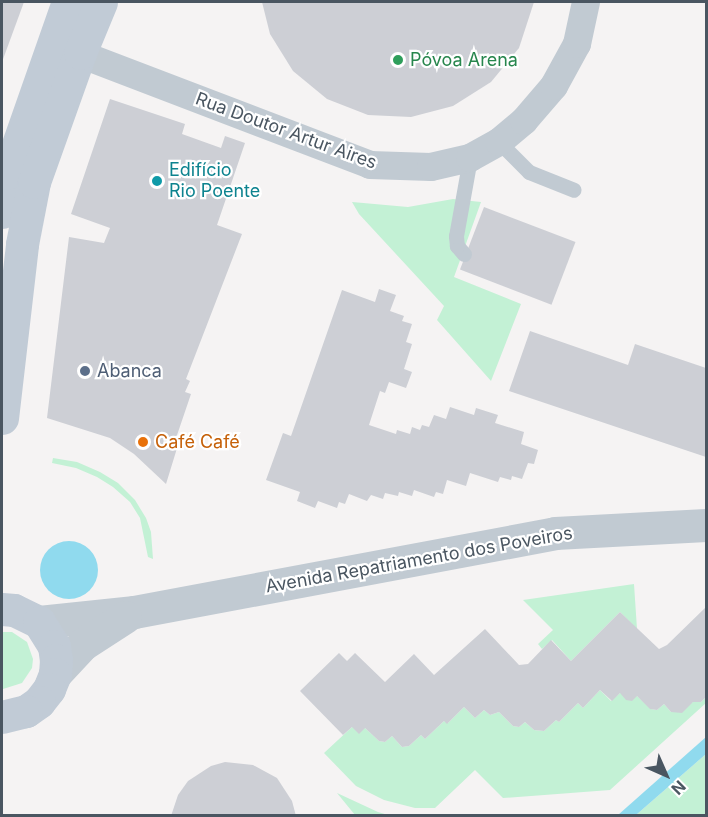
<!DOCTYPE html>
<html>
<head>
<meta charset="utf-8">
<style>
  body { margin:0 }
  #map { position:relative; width:708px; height:817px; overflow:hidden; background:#f5f3f3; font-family:Inter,sans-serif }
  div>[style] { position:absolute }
  .green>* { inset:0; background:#c3f1d5 }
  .water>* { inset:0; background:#90daee }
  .round { border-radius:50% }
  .building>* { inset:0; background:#cdcfd5; transform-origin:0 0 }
  .service>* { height:15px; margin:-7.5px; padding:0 7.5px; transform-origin:7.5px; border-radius:7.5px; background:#c1cad2 }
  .minor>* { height:28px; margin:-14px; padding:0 14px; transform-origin:14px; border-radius:14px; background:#c1cad2 }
  .tertiary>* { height:33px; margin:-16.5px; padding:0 16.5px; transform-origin:16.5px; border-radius:16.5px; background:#c1cad2 }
  .secondary>* { height:33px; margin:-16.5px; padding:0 16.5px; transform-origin:16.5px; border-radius:16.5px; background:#c1cbd6 }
  .dots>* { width:16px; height:16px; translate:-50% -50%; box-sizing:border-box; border:3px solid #fff; border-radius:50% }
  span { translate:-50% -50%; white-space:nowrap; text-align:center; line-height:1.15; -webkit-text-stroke:4.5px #fff; paint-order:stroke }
  .leisure-label { font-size:18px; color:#27864d }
  .left { translate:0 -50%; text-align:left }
  .street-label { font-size:18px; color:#4a5661 }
  .culture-label { font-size:18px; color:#0d838f }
  .service-label { font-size:18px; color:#4e5e75 }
  .food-label { font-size:18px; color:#c56008 }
  .frame { position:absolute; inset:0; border:3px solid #4a5661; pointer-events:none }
  .north { position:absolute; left:636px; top:745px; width:60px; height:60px; -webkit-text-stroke:4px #fff; paint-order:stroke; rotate:135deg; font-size:16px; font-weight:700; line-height:24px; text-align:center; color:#4a5661 }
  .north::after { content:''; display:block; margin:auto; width:21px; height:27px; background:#4a5661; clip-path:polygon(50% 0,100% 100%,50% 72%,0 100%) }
</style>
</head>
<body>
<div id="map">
  <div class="green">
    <div style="clip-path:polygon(453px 199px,481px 202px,454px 277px,521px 304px,491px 381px,437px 320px,444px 306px,359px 214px,352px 202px,408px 207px)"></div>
    <div style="clip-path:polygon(53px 458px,77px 462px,100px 472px,118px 483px,135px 500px,146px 518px,151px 532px,153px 559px,148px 557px,140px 518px,130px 502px,113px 487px,97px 477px,76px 468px,52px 463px)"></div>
    <div style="clip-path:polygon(634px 584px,637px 629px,620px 612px,571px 661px,552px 640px,542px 649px,538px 644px,553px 630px,523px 600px)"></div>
    <div style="clip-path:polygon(2px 632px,12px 632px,27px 642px,33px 659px,32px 668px,22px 683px,3px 689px)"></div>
    <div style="clip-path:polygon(600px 690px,611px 701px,620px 693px,637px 696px,651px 709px,657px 710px,664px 704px,671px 712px,693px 702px,701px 702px,706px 697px,706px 703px,610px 790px,503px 798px,475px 770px,435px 808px,415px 808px,384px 800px,356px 786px,324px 753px,352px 727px,365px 728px,379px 741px,385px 742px,392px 736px,402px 747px,409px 746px,421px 735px,425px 739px,444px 721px,448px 723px,464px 707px,475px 718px,484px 710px,490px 715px,499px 712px,513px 726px,519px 727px,525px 722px,534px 730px,544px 731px,556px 720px,559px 722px,578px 703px,583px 708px)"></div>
    <div style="clip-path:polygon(706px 754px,706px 815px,636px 815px)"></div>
    <div style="clip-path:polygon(337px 793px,378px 812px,388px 815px,355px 815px)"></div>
  </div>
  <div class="water">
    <div class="round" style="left:40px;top:541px;width:58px;height:58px"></div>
    <div style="clip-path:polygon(706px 737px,706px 754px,636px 815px,618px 815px)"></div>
  </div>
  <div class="building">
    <div style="clip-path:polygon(2px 2px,24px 2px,2px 62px)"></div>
    <div style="clip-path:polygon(262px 2px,534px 2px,519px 48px,491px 82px,453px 106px,411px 117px,368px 115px,327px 99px,293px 71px,270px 34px)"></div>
    <div style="clip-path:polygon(110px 99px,185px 124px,182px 134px,221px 148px,225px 136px,245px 143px,217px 225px,242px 234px,186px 379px,190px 381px,185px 392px,191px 394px,174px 444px,178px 445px,166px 484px,134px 454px,110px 438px,47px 418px,69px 237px,104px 243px,110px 228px,71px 214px)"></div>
    <div style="left:484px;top:207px;width:98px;height:67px;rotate:21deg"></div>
    <div style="clip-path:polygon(379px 289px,396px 295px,390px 311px,404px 316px,402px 321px,412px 324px,406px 342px,412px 344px,404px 369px,412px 372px,406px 388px,389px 382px,385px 393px,380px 391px,369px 425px,396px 434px,397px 430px,410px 434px,412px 427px,420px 430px,422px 425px,429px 427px,434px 415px,446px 419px,450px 407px,474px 415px,476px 408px,498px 415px,495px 423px,524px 432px,521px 444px,538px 450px,534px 464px,528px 463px,522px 479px,512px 476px,511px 480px,500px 477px,498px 482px,470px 473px,466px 486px,447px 480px,443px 494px,436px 492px,434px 497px,414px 490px,412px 496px,399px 492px,398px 496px,385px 493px,383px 499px,371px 495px,367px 501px,349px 494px,345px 504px,339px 502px,337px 508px,318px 501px,315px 508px,297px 501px,300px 492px,266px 480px,283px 433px,291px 436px,342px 290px,375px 302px)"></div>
    <div style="clip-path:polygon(530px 331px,628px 365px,635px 344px,706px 368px,706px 457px,509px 391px)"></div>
    <div style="clip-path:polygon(706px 607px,706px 697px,701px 702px,693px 702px,682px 713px,671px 712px,664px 704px,657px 710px,650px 709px,637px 696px,632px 701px,626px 700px,620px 693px,612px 701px,600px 690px,583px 708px,578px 703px,559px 722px,556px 720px,544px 731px,534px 730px,525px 722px,519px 727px,513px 726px,499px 712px,490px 715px,484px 710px,475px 718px,464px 707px,447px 724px,444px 721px,425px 739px,421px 735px,409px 746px,402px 747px,392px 736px,385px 742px,379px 741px,365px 728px,359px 734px,352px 727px,343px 735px,300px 691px,339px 653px,347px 661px,355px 653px,385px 682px,414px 654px,434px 675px,485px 629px,519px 665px,528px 664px,551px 640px,571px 661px,620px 612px,659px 649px,667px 645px)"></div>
    <div style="clip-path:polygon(225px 762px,253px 765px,277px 778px,292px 801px,296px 816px,171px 816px,178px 795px,188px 781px,211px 766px)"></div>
  </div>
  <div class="service">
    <div style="left:499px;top:142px;width:42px;rotate:45deg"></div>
    <div style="left:529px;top:172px;width:48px;rotate:21.8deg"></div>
    <div style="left:464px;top:254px;width:11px;rotate:-131deg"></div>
    <div style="left:457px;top:246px;width:10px;rotate:-96deg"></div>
    <div style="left:456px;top:236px;width:79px;rotate:-79.8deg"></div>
  </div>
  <div class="minor">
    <div style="left:59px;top:46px;width:333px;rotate:20.9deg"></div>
    <div style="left:370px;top:165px;width:61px;rotate:1.9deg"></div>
    <div style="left:431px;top:167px;width:40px;rotate:-13deg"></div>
    <div style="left:470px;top:158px;width:33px;rotate:-29deg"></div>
    <div style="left:499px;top:142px;width:33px;rotate:-40deg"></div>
    <div style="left:524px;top:121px;width:46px;rotate:-49.4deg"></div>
    <div style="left:554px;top:86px;width:48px;rotate:-61.3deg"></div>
    <div style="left:577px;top:44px;width:43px;rotate:-77.9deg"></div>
  </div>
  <div class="tertiary">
    <div style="left:39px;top:622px;width:96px;rotate:-6deg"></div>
    <div style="left:134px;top:612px;width:428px;rotate:-10.6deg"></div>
    <div style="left:555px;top:533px;width:151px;rotate:-3deg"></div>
    <div style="left:55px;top:674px;width:41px;rotate:-47deg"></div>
    <div style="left:83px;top:644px;width:50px;rotate:-32.7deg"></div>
  </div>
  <div class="secondary">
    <div style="left:2px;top:212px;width:39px;rotate:-81deg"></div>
    <div style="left:8px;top:173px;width:181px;rotate:-70.7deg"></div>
    <div style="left:2px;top:418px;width:175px;rotate:-83.4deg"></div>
    <div style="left:22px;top:244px;width:63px;rotate:-79deg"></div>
    <div style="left:34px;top:182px;width:137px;rotate:-70.4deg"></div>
    <div style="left:80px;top:53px;width:55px;rotate:-67.6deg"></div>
    <div style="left:2px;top:609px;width:12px;rotate:5deg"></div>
    <div style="left:14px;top:610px;width:28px;rotate:26deg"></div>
    <div style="left:39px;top:622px;width:28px;rotate:58deg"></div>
    <div style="left:54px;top:646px;width:14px;rotate:82deg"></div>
    <div style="left:56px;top:660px;width:14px;rotate:94deg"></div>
    <div style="left:55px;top:674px;width:16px;rotate:112deg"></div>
    <div style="left:49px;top:689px;width:16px;rotate:128deg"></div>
    <div style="left:39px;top:702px;width:16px;rotate:145deg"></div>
    <div style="left:26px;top:711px;width:25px;rotate:166deg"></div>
  </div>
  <div class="dots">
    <div style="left:398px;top:60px;background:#2e9e5b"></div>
    <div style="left:157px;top:181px;background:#0f9aa8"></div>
    <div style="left:85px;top:371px;background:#5c6f8a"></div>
    <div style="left:143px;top:442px;background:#e8710a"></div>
  </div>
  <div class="leisure-label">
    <span class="left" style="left:410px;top:60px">Póvoa Arena</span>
  </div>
  <div class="street-label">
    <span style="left:286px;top:131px;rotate:20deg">Rua Doutor Artur Aires</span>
    <span style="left:419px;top:560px;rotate:-10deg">Avenida Repatriamento dos Poveiros</span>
  </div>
  <div class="culture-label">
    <span class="left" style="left:169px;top:181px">Edifício<br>Rio Poente</span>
  </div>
  <div class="service-label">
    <span class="left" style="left:97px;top:371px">Abanca</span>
  </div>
  <div class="food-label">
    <span class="left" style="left:155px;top:442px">Café Café</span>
  </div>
  <div class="frame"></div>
  <div class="north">N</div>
</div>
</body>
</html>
